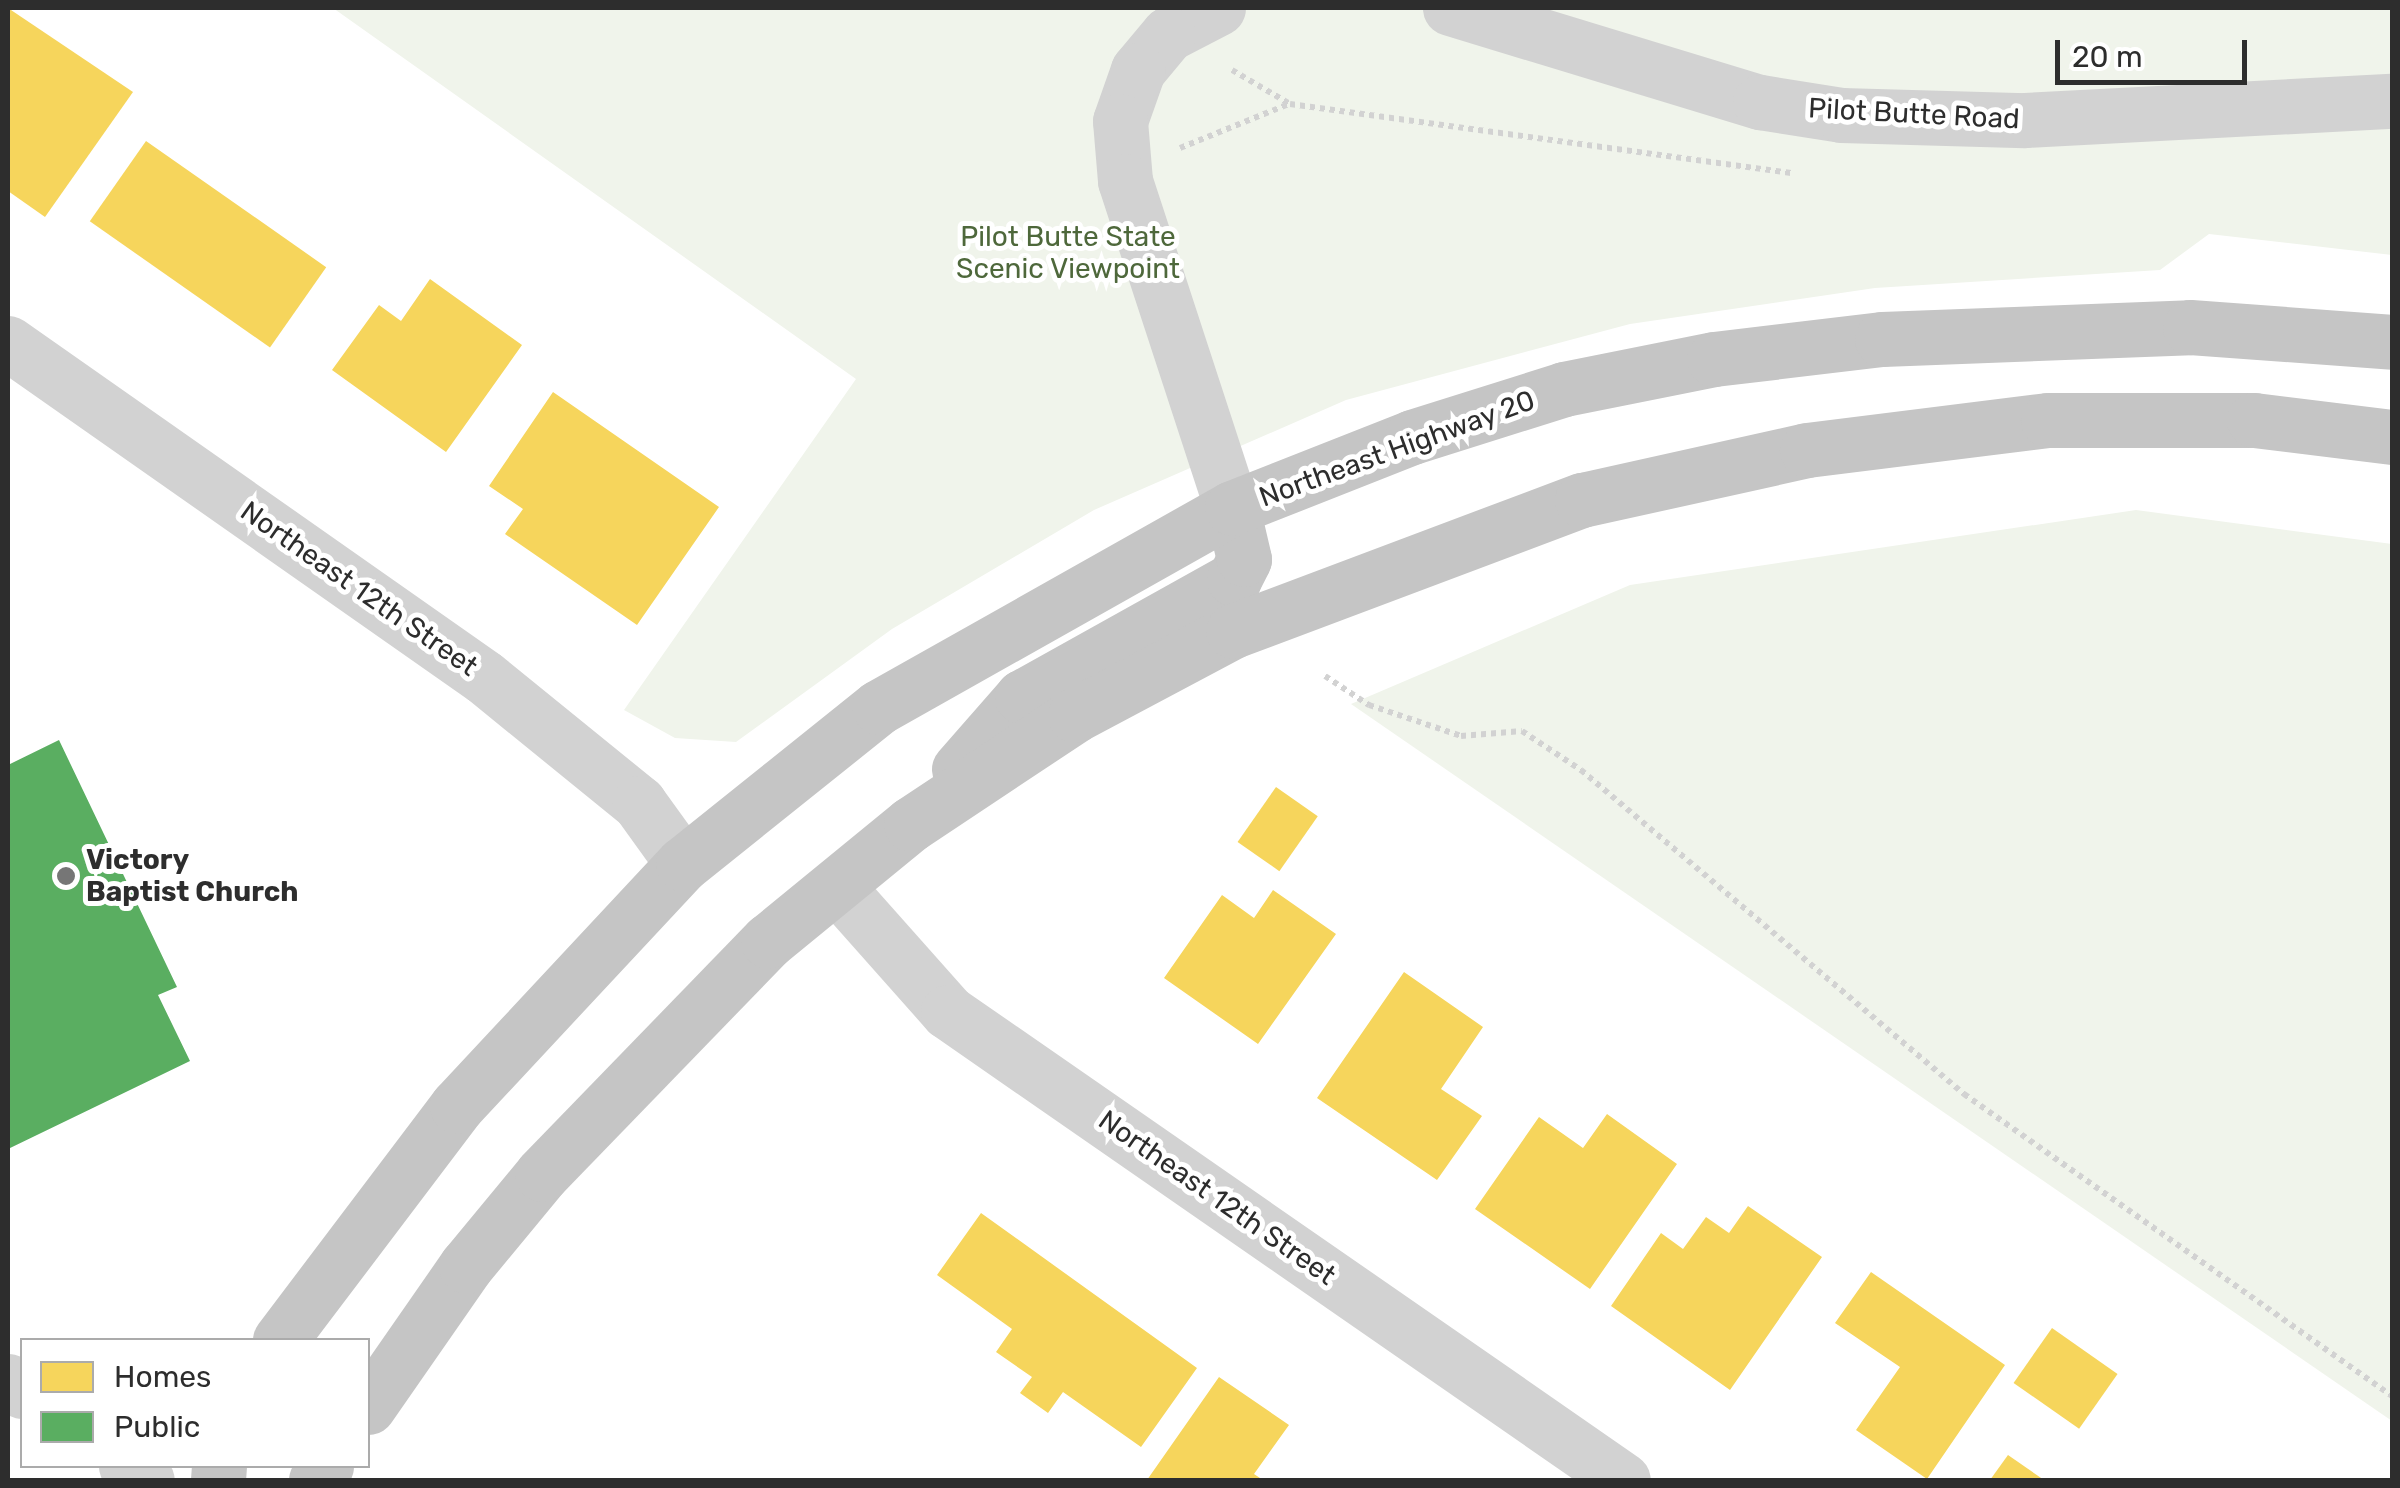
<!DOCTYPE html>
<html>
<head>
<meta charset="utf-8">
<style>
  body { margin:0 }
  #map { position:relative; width:2400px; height:1488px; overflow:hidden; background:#fff; font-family:Rubik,sans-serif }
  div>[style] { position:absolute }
  .green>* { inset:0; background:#f0f4eb }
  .homes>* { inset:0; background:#f6d55c; transform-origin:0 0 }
  .public>* { inset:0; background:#5aae61 }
  .path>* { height:6px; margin-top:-3px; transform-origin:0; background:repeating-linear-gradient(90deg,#d2d2d2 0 5px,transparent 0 10px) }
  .street>* { height:55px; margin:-27.5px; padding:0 27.5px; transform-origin:27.5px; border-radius:27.5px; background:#d2d2d2 }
  .primary>* { height:55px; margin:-27.5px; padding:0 27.5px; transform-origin:27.5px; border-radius:27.5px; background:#c5c5c5 }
  .dots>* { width:28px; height:28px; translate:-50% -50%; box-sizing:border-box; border:5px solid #fff; border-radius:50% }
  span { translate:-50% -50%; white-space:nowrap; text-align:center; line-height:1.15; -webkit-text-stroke:10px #fff; paint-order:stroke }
  .street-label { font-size:28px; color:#2d2d2d }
  .park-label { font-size:28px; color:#4e683b }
  .poi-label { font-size:28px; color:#2d2d2d; font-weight:700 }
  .left { translate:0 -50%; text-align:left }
  .frame { position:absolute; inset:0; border:10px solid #2d2d2d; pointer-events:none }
  .legend { position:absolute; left:20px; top:1338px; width:350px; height:130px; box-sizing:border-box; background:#fff; border:2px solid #ababab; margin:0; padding:12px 18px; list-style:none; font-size:30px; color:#2d2d2d }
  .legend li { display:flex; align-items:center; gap:20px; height:50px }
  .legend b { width:50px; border:2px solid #ababab }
  .scale { position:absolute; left:2055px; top:40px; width:192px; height:45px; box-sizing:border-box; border:5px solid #2d2d2d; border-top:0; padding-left:12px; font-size:30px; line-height:35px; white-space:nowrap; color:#2d2d2d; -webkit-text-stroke:8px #fff; paint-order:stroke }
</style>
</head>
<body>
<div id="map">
  <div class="green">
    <div style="clip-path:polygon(333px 8px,2392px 8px,2392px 255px,2209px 234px,2160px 270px,1875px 288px,1630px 324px,1346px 400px,1094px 510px,892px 629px,736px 742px,675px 738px,624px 710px,856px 379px)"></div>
    <div style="clip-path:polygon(2136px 510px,2392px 544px,2392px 1421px,1351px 704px,1630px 585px)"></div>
  </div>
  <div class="homes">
    <div style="clip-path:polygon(8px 8px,133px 92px,45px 217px,8px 191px)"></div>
    <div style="left:146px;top:141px;width:220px;height:98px;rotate:35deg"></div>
    <div style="clip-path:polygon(430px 279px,522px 345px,446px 452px,332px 370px,379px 305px,401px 321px)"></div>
    <div style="clip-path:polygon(553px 392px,719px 507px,637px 625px,505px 534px,523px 509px,489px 486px)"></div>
    <div style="left:1276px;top:787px;width:51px;height:67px;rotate:35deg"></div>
    <div style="clip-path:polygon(1273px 890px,1336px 934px,1258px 1044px,1164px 978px,1222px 895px,1254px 918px)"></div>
    <div style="clip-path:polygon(1404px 972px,1483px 1027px,1441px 1089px,1482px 1116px,1437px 1180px,1317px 1098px)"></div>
    <div style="clip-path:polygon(1607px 1114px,1677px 1164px,1590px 1289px,1475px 1209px,1539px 1117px,1583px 1148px)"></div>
    <div style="clip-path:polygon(1748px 1206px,1822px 1257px,1730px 1390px,1611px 1306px,1661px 1233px,1683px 1249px,1706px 1217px,1729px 1233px)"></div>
    <div style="clip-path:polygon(981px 1213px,1197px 1368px,1141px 1447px,1063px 1392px,1048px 1413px,1020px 1393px,1032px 1377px,996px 1352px,1012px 1329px,937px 1275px)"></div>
    <div style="clip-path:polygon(1871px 1272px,2005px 1365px,1927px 1479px,1856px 1430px,1900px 1367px,1835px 1323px)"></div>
    <div style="left:2052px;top:1328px;width:80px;height:67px;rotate:35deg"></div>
    <div style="clip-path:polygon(1219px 1377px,1289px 1425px,1254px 1474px,1263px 1480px,1147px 1480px)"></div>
    <div style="clip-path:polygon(2008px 1455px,2044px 1480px,1990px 1480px)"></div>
  </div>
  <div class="public">
    <div style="clip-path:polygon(59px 740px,177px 987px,158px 995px,190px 1061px,8px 1149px,8px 765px)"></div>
  </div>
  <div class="path">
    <div style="left:1232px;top:70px;width:67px;rotate:30.4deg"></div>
    <div style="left:1290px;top:104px;width:506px;rotate:7.84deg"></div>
    <div style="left:1180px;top:148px;width:118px;rotate:-22deg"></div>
    <div style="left:1325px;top:676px;width:53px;rotate:33.4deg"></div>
    <div style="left:1369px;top:705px;width:97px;rotate:18.6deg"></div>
    <div style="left:1461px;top:736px;width:61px;rotate:-4.7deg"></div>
    <div style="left:1522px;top:731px;width:71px;rotate:33.5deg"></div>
    <div style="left:1581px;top:770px;width:502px;rotate:40.23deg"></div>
    <div style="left:1964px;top:1094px;width:524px;rotate:35.21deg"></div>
  </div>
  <div class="street">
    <div style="left:1218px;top:8px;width:56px;rotate:152.5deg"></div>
    <div style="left:1168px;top:34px;width:47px;rotate:129.8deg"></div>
    <div style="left:1138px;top:70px;width:54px;rotate:109.4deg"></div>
    <div style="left:1120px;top:121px;width:60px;rotate:85.2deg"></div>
    <div style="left:1125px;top:181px;width:344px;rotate:71.9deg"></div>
    <div style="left:1450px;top:8px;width:324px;rotate:16.9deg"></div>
    <div style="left:1760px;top:102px;width:82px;rotate:9.1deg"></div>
    <div style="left:1841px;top:115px;width:184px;rotate:1.6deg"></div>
    <div style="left:2025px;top:120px;width:367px;rotate:-3deg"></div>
    <div style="left:8px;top:343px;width:581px;rotate:35.06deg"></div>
    <div style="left:484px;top:677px;width:200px;rotate:39.1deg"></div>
    <div style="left:639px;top:803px;width:75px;rotate:54.2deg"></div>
    <div style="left:837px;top:887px;width:167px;rotate:48.4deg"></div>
    <div style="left:948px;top:1012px;width:821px;rotate:34.73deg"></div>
    <div style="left:8px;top:1381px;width:17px;rotate:36deg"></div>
    <div style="left:126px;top:1466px;width:25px;rotate:34deg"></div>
  </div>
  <div class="primary">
    <div style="left:959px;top:769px;width:96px;rotate:-48.8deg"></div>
    <div style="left:1022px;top:697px;width:243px;rotate:-29.1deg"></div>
    <div style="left:1234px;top:579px;width:22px;rotate:-63deg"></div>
    <div style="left:1244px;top:559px;width:52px;rotate:-103.2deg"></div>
    <div style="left:280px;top:1340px;width:293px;rotate:-52.9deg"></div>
    <div style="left:457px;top:1106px;width:331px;rotate:-47deg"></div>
    <div style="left:683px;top:864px;width:251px;rotate:-38.7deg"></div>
    <div style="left:879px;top:707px;width:405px;rotate:-29.4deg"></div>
    <div style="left:1232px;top:508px;width:193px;rotate:-21.5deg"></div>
    <div style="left:1412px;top:437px;width:159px;rotate:-17.5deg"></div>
    <div style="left:1564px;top:389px;width:153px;rotate:-11.3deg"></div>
    <div style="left:1714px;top:359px;width:169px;rotate:-6.8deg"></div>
    <div style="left:1882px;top:339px;width:308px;rotate:-2.2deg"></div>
    <div style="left:2190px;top:327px;width:203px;rotate:4.2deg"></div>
    <div style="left:368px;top:1407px;width:172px;rotate:-55.2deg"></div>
    <div style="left:466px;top:1266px;width:119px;rotate:-50.4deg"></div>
    <div style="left:542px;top:1174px;width:325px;rotate:-45.9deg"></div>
    <div style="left:768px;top:941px;width:185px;rotate:-39.3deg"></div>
    <div style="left:911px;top:824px;width:197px;rotate:-33.6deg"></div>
    <div style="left:1075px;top:715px;width:179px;rotate:-28deg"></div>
    <div style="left:1233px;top:631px;width:373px;rotate:-20.6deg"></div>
    <div style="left:1582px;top:500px;width:230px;rotate:-12.5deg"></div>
    <div style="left:1807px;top:450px;width:243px;rotate:-7.1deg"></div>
    <div style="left:2048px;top:420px;width:206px"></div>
    <div style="left:2254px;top:420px;width:139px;rotate:7deg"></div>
    <div style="left:218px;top:1480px;width:14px;rotate:-86deg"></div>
    <div style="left:316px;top:1480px;width:17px;rotate:-54deg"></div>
  </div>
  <div class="dots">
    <div style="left:66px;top:876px;background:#767676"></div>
  </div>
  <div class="street-label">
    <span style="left:1914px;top:114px;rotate:3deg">Pilot Butte Road</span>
    <span style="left:1397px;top:449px;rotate:-20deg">Northeast Highway 20</span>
    <span style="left:359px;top:589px;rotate:35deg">Northeast 12th Street</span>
    <span style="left:1217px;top:1198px;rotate:35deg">Northeast 12th Street</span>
  </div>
  <div class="park-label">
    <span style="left:1068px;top:253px">Pilot Butte State<br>Scenic Viewpoint</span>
  </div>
  <div class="poi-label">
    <span class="left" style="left:86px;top:876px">Victory<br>Baptist Church</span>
  </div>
  <div class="frame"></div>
  <ul class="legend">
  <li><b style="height:28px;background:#f6d55c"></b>Homes</li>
  <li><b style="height:28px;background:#5aae61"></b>Public</li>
  </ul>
  <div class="scale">20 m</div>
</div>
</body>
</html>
